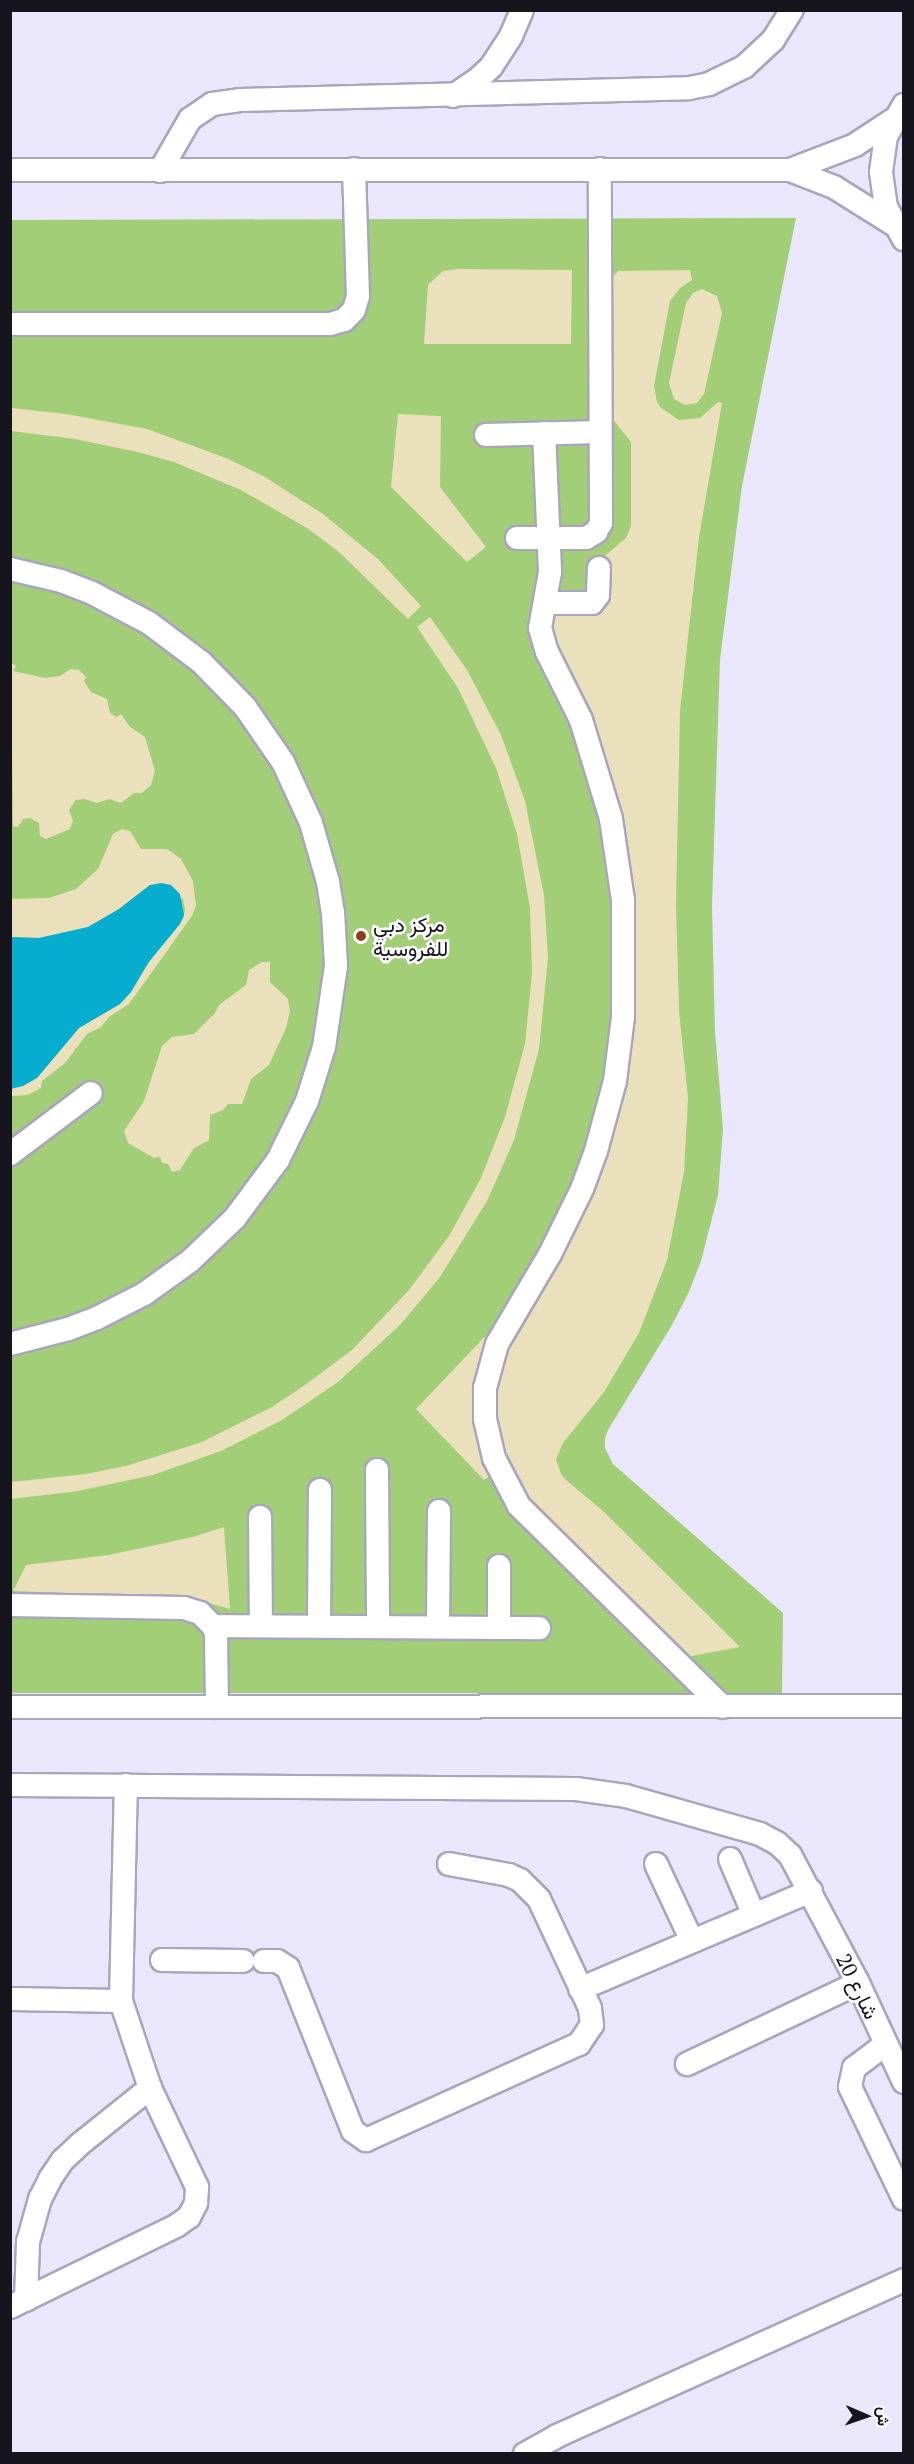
<!DOCTYPE html>
<html>
<head>
<meta charset="utf-8">
<style>
  body { margin:0 }
  #map { position:relative; width:914px; height:2464px; overflow:hidden; background:#eae7fc; font-family:"PT Serif",Vazirmatn,serif }
  div>[style] { position:absolute }
  .green>* { inset:0; background:#a3ce78 }
  .sand>* { inset:0; background:#eae0bb }
  .water>* { inset:0; background:#06adce }
  .roads { filter:drop-shadow(2px 0 #a9a5bf) drop-shadow(-2px 0 #a9a5bf) drop-shadow(0 2px #a9a5bf) drop-shadow(0 -2px #a9a5bf) }
  .minor>* { height:22px; margin:-11px; padding:0 11px; transform-origin:11px; border-radius:11px; background:#fff }
  .dots>* { width:16px; height:16px; translate:-50% -50%; box-sizing:border-box; border:3px solid #fff; border-radius:50% }
  span { translate:-50% -50%; white-space:nowrap; text-align:center; line-height:1.15; -webkit-text-stroke:5px #fff; paint-order:stroke }
  .poi-label { font-size:21px; color:#16151e }
  .left { translate:0 -50%; text-align:left }
  .street-label { font-size:21px; color:#16151e }
  .frame { position:absolute; inset:0; border:12px solid #16151e; pointer-events:none }
  .north { position:absolute; left:836px; top:2386px; width:60px; height:60px; -webkit-text-stroke:4px #fff; paint-order:stroke; rotate:92deg; font-size:16px; font-weight:700; line-height:24px; text-align:center; color:#16151e }
  .north::after { content:''; display:block; margin:auto; width:21px; height:27px; background:#16151e; clip-path:polygon(50% 0,100% 100%,50% 72%,0 100%) }
</style>
</head>
<body>
<div id="map">
  <div class="green">
    <div style="clip-path:polygon(796px 218px,742px 486px,720px 660px,712px 906px,715px 1031px,723px 1129px,718px 1195px,701px 1261px,688px 1294px,672px 1325px,608px 1430px,605px 1438px,605px 1448px,613px 1464px,783px 1613px,782px 1693px,11px 1693px,10px 220px)"></div>
  </div>
  <div class="sand">
    <div style="clip-path:polygon(458px 269px,572px 270px,571px 344px,424px 344px,428px 285px,443px 271px)"></div>
    <div style="clip-path:polygon(690px 270px,692px 280px,680px 288px,670px 301px,654px 386px,657px 402px,661px 408px,679px 420px,700px 418px,718px 402px,722px 403px,699px 537px,680px 711px,676px 904px,679px 1011px,688px 1098px,684px 1172px,667px 1260px,639px 1333px,604px 1392px,563px 1443px,556px 1459px,561px 1474px,566px 1480px,603px 1511px,740px 1647px,686px 1657px,529px 1504px,494px 1441px,491px 1380px,594px 1177px,631px 901px,543px 625px,548px 613px,591px 610px,606px 555px,626px 538px,631px 526px,631px 442px,611px 417px,609px 281px,618px 271px)"></div>
    <div style="clip-path:polygon(702px 289px,717px 296px,722px 313px,704px 394px,697px 403px,685px 405px,674px 399px,669px 383px,686px 303px,693px 293px)"></div>
    <div style="clip-path:polygon(11px 408px,66px 414px,147px 429px,226px 458px,263px 476px,323px 514px,378px 559px,421px 606px,408px 619px,339px 552px,307px 528px,241px 490px,174px 462px,138px 452px,75px 439px,11px 431px)"></div>
    <div style="clip-path:polygon(398px 414px,441px 416px,440px 487px,486px 547px,467px 562px,391px 487px)"></div>
    <div style="clip-path:polygon(430px 617px,467px 670px,501px 735px,525px 801px,544px 895px,548px 958px,539px 1049px,514px 1140px,487px 1201px,440px 1277px,400px 1325px,338px 1382px,282px 1420px,221px 1451px,153px 1475px,78px 1491px,11px 1499px,11px 1482px,86px 1474px,126px 1466px,202px 1442px,272px 1407px,305px 1385px,352px 1350px,409px 1290px,449px 1236px,481px 1178px,505px 1117px,525px 1044px,532px 974px,530px 908px,517px 834px,496px 768px,458px 688px,417px 627px)"></div>
    <div style="clip-path:polygon(11px 663px,16px 666px,13px 671px,45px 678px,60px 676px,71px 669px,79px 670px,86px 677px,84px 681px,91px 692px,107px 699px,110px 713px,117px 717px,121px 714px,130px 727px,145px 737px,155px 771px,151px 785px,142px 793px,134px 793px,121px 803px,109px 799px,97px 803px,85px 799px,76px 800px,69px 810px,73px 821px,70px 829px,46px 839px,40px 836px,39px 823px,30px 818px,23px 819px,18px 827px,13px 826px)"></div>
    <div style="clip-path:polygon(122px 829px,130px 831px,141px 849px,167px 849px,181px 859px,193px 881px,196px 906px,192px 916px,129px 1004px,109px 1017px,101px 1027px,87px 1034px,65px 1063px,42px 1081px,41px 1088px,28px 1095px,11px 1096px,11px 1089px,37px 1078px,79px 1028px,120px 1004px,131px 992px,156px 951px,183px 919px,185px 910px,183px 899px,150px 885px,119px 909px,88px 927px,39px 938px,11px 937px,11px 899px,49px 898px,76px 889px,98px 869px,113px 834px)"></div>
    <div style="clip-path:polygon(262px 962px,270px 962px,270px 982px,288px 999px,290px 1011px,286px 1028px,269px 1065px,251px 1079px,242px 1104px,228px 1104px,223px 1110px,210px 1115px,209px 1140px,194px 1148px,180px 1170px,172px 1172px,168px 1164px,162px 1163px,160px 1157px,154px 1158px,128px 1143px,124px 1131px,144px 1101px,162px 1046px,172px 1037px,194px 1034px,215px 1013px,219px 1005px,246px 985px,249px 970px)"></div>
    <div style="clip-path:polygon(493px 1328px,495px 1472px,484px 1480px,416px 1409px)"></div>
    <div style="clip-path:polygon(224px 1527px,230px 1609px,201px 1601px,172px 1597px,13px 1591px,26px 1565px,109px 1555px,193px 1537px)"></div>
  </div>
  <div class="water">
    <div style="clip-path:polygon(161px 883px,171px 885px,180px 894px,184px 915px,180px 924px,148px 963px,131px 992px,120px 1004px,79px 1028px,37px 1078px,23px 1086px,11px 1089px,11px 937px,39px 938px,88px 927px,119px 909px,150px 885px)"></div>
  </div>
  <div class="roads">
    <div class="minor">
      <div style="left:453px;top:96px;width:30px;rotate:-34deg"></div>
      <div style="left:478px;top:79px;width:18px;rotate:-43deg"></div>
      <div style="left:491px;top:67px;width:37px;rotate:-57deg"></div>
      <div style="left:511px;top:36px;width:28px;rotate:-67deg"></div>
      <div style="left:904px;top:105px;width:36px;rotate:120deg"></div>
      <div style="left:886px;top:136px;width:36px;rotate:98deg"></div>
      <div style="left:881px;top:172px;width:35px;rotate:82deg"></div>
      <div style="left:886px;top:207px;width:37px;rotate:61deg"></div>
      <div style="left:10px;top:170px;width:780px"></div>
      <div style="left:790px;top:170px;width:70px;rotate:-21deg"></div>
      <div style="left:855px;top:145px;width:45px;rotate:-33.3deg"></div>
      <div style="left:790px;top:170px;width:47px;rotate:21.1deg"></div>
      <div style="left:834px;top:187px;width:70px;rotate:32.1deg"></div>
      <div style="left:160px;top:171px;width:60px;rotate:-60deg"></div>
      <div style="left:190px;top:119px;width:27px;rotate:-34deg"></div>
      <div style="left:212px;top:104px;width:28px;rotate:-8deg"></div>
      <div style="left:240px;top:100px;width:449px;rotate:-1.5deg"></div>
      <div style="left:689px;top:88px;width:20px;rotate:-11deg"></div>
      <div style="left:709px;top:84px;width:39px;rotate:-26deg"></div>
      <div style="left:744px;top:67px;width:40px;rotate:-43deg"></div>
      <div style="left:773px;top:40px;width:36px;rotate:-58deg"></div>
      <div style="left:10px;top:324px;width:320px"></div>
      <div style="left:330px;top:324px;width:15px;rotate:-16deg"></div>
      <div style="left:344px;top:320px;width:14px;rotate:-45deg"></div>
      <div style="left:354px;top:310px;width:15px;rotate:-74deg"></div>
      <div style="left:358px;top:296px;width:127px;rotate:-91.8deg"></div>
      <div style="left:544px;top:433px;width:139px;rotate:87.5deg"></div>
      <div style="left:550px;top:572px;width:57px;rotate:100.1deg"></div>
      <div style="left:540px;top:628px;width:25px;rotate:74deg"></div>
      <div style="left:547px;top:652px;width:76px;rotate:63.4deg"></div>
      <div style="left:581px;top:720px;width:103px;rotate:73.1deg"></div>
      <div style="left:611px;top:819px;width:82px;rotate:81.6deg"></div>
      <div style="left:623px;top:900px;width:117px;rotate:90deg"></div>
      <div style="left:623px;top:1017px;width:64px;rotate:97.1deg"></div>
      <div style="left:615px;top:1081px;width:73px;rotate:105.2deg"></div>
      <div style="left:596px;top:1151px;width:40px;rotate:110.2deg"></div>
      <div style="left:582px;top:1189px;width:72px;rotate:116.2deg"></div>
      <div style="left:550px;top:1254px;width:104px;rotate:120.5deg"></div>
      <div style="left:497px;top:1344px;width:46px;rotate:105.3deg"></div>
      <div style="left:485px;top:1388px;width:31px;rotate:90deg"></div>
      <div style="left:485px;top:1419px;width:40px;rotate:77deg"></div>
      <div style="left:494px;top:1458px;width:54px;rotate:62.5deg"></div>
      <div style="left:519px;top:1506px;width:286px;rotate:44.6deg"></div>
      <div style="left:486px;top:435px;width:114px;rotate:-1.5deg"></div>
      <div style="left:517px;top:538px;width:69px"></div>
      <div style="left:586px;top:538px;width:12px;rotate:-31deg"></div>
      <div style="left:596px;top:532px;width:10px;rotate:-61deg"></div>
      <div style="left:601px;top:523px;width:354px;rotate:-90.2deg"></div>
      <div style="left:10px;top:569px;width:52px;rotate:13.2deg"></div>
      <div style="left:61px;top:581px;width:33px;rotate:21deg"></div>
      <div style="left:92px;top:593px;width:64px;rotate:27.8deg"></div>
      <div style="left:149px;top:623px;width:65px;rotate:36.9deg"></div>
      <div style="left:201px;top:662px;width:63px;rotate:45.6deg"></div>
      <div style="left:245px;top:707px;width:67px;rotate:55.4deg"></div>
      <div style="left:283px;top:762px;width:67px;rotate:65.3deg"></div>
      <div style="left:311px;top:823px;width:61px;rotate:73.9deg"></div>
      <div style="left:328px;top:882px;width:30px;rotate:81deg"></div>
      <div style="left:333px;top:912px;width:54px;rotate:86.8deg"></div>
      <div style="left:336px;top:966px;width:82px;rotate:98.4deg"></div>
      <div style="left:324px;top:1047px;width:57px;rotate:107.5deg"></div>
      <div style="left:307px;top:1101px;width:66px;rotate:116.2deg"></div>
      <div style="left:278px;top:1160px;width:72px;rotate:126.6deg"></div>
      <div style="left:235px;top:1218px;width:62px;rotate:136.3deg"></div>
      <div style="left:190px;top:1261px;width:57px;rotate:144.3deg"></div>
      <div style="left:144px;top:1294px;width:53px;rotate:152.9deg"></div>
      <div style="left:97px;top:1318px;width:31px;rotate:159deg"></div>
      <div style="left:68px;top:1329px;width:60px;rotate:165.5deg"></div>
      <div style="left:545px;top:603px;width:47px"></div>
      <div style="left:592px;top:603px;width:10px;rotate:-53deg"></div>
      <div style="left:598px;top:595px;width:27px;rotate:-88deg"></div>
      <div style="left:10px;top:1154px;width:101px;rotate:-37deg"></div>
      <div style="left:377px;top:1470px;width:157px;rotate:89.6deg"></div>
      <div style="left:260px;top:1517px;width:109px;rotate:89.5deg"></div>
      <div style="left:10px;top:1605px;width:174px;rotate:1deg"></div>
      <div style="left:184px;top:1608px;width:17px;rotate:17deg"></div>
      <div style="left:200px;top:1613px;width:18px;rotate:45deg"></div>
      <div style="left:213px;top:1626px;width:9px;rotate:69deg"></div>
      <div style="left:216px;top:1634px;width:73px;rotate:89.2deg"></div>
      <div style="left:213px;top:1626px;width:326px;rotate:0.4deg"></div>
      <div style="left:319px;top:1626px;width:136px;rotate:-89.6deg"></div>
      <div style="left:438px;top:1627px;width:116px;rotate:-89.5deg"></div>
      <div style="left:499px;top:1628px;width:62px;rotate:-90deg"></div>
      <div style="left:10px;top:1707px;width:894px;rotate:-0.06deg"></div>
      <div style="left:10px;top:1785px;width:566px;rotate:0.4deg"></div>
      <div style="left:576px;top:1789px;width:50px;rotate:8deg"></div>
      <div style="left:626px;top:1796px;width:139px;rotate:15.8deg"></div>
      <div style="left:760px;top:1834px;width:19px;rotate:28deg"></div>
      <div style="left:777px;top:1843px;width:18px;rotate:43deg"></div>
      <div style="left:790px;top:1855px;width:145px;rotate:62deg"></div>
      <div style="left:858px;top:1983px;width:109px;rotate:65.1deg"></div>
      <div style="left:730px;top:1859px;width:61px;rotate:66.8deg"></div>
      <div style="left:656px;top:1864px;width:85px;rotate:64.9deg"></div>
      <div style="left:162px;top:1960px;width:81px;rotate:0.7deg"></div>
      <div style="left:264px;top:1961px;width:13px"></div>
      <div style="left:277px;top:1961px;width:13px;rotate:32deg"></div>
      <div style="left:288px;top:1968px;width:175px;rotate:68.3deg"></div>
      <div style="left:353px;top:2131px;width:16px;rotate:35deg"></div>
      <div style="left:366px;top:2140px;width:234px;rotate:-24.3deg"></div>
      <div style="left:579px;top:2044px;width:23px;rotate:-56deg"></div>
      <div style="left:592px;top:2025px;width:17px;rotate:-97deg"></div>
      <div style="left:590px;top:2008px;width:120px;rotate:-115.1deg"></div>
      <div style="left:539px;top:1899px;width:27px;rotate:-135deg"></div>
      <div style="left:520px;top:1880px;width:12px;rotate:-156deg"></div>
      <div style="left:509px;top:1875px;width:61px;rotate:-169.6deg"></div>
      <div style="left:580px;top:1989px;width:251px;rotate:-23deg"></div>
      <div style="left:10px;top:1999px;width:111px;rotate:1deg"></div>
      <div style="left:886px;top:2044px;width:40px;rotate:143deg"></div>
      <div style="left:854px;top:2068px;width:19px;rotate:102deg"></div>
      <div style="left:850px;top:2087px;width:124px;rotate:64.3deg"></div>
      <div style="left:687px;top:2064px;width:189px;rotate:-25.3deg"></div>
      <div style="left:26px;top:2300px;width:58px;rotate:-88deg"></div>
      <div style="left:28px;top:2242px;width:45px;rotate:-74.4deg"></div>
      <div style="left:40px;top:2199px;width:22px;rotate:-63deg"></div>
      <div style="left:50px;top:2179px;width:23px;rotate:-56deg"></div>
      <div style="left:63px;top:2160px;width:23px;rotate:-43deg"></div>
      <div style="left:80px;top:2144px;width:90px;rotate:-38.7deg"></div>
      <div style="left:10px;top:2307px;width:185px;rotate:-26deg"></div>
      <div style="left:176px;top:2226px;width:16px;rotate:-35deg"></div>
      <div style="left:189px;top:2217px;width:16px;rotate:-63deg"></div>
      <div style="left:196px;top:2203px;width:16px;rotate:-86deg"></div>
      <div style="left:197px;top:2187px;width:110px;rotate:-115.4deg"></div>
      <div style="left:150px;top:2088px;width:92px;rotate:-108.4deg"></div>
      <div style="left:121px;top:2001px;width:216px;rotate:-88.7deg"></div>
      <div style="left:525px;top:2454px;width:37px;rotate:-29deg"></div>
      <div style="left:557px;top:2436px;width:380px;rotate:-24.2deg"></div>
    </div>
  </div>
  <div class="dots">
    <div style="left:361px;top:936px;background:#88411e"></div>
  </div>
  <div class="poi-label">
    <span class="left" style="left:373px;top:936px">مركز دبي<br>للفروسية</span>
  </div>
  <div class="street-label">
    <span style="left:858px;top:1986px;rotate:64deg">شارع 20</span>
  </div>
  <div class="frame"></div>
  <div class="north">ش</div>
</div>
</body>
</html>
